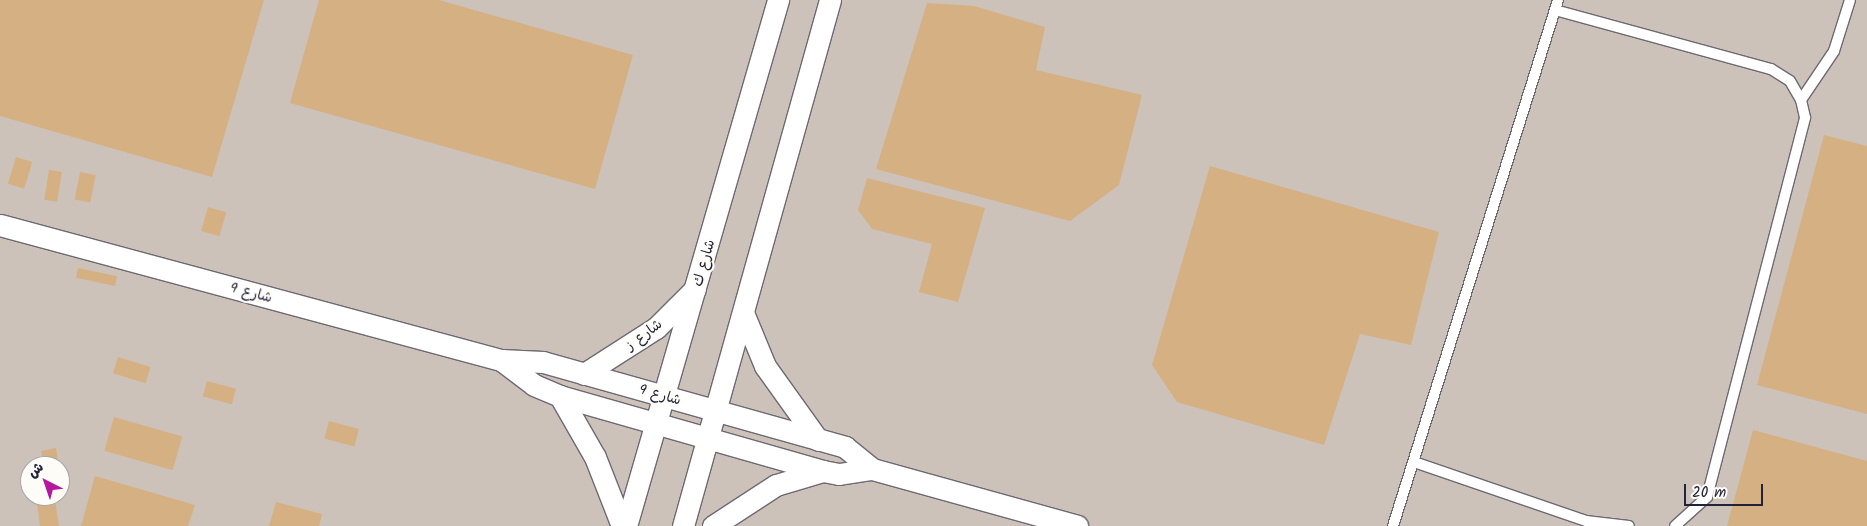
<!DOCTYPE html>
<html>
<head>
<meta charset="utf-8">
<style>
  body { margin:0 }
  #map { position:relative; width:1867px; height:526px; overflow:hidden; background:#f7eedc; font-family:Kalam,"Playpen Sans Arabic",sans-serif }
  div>[style] { position:absolute }
  .industrial>* { inset:0; background:#cdc2b9 }
  .building>* { inset:0; background:#d4b082; transform-origin:0 0 }
  .roads { filter:drop-shadow(1px 0 #6d6973) drop-shadow(-1px 0 #6d6973) drop-shadow(0 1px #6d6973) drop-shadow(0 -1px #6d6973) }
  .lane>* { height:10px; margin:-5px; padding:0 5px; transform-origin:5px; border-radius:5px; background:#fff }
  .street>* { height:21px; margin:-10.5px; padding:0 10.5px; transform-origin:10.5px; border-radius:10.5px; background:#fff }
  span { translate:-50% -50%; white-space:nowrap; text-align:center; line-height:1.15; -webkit-text-stroke:4.5px #fdfcf7; paint-order:stroke }
  .street-label { font-size:14px; color:#22223b }
  .north { position:absolute; left:20px; top:456px; width:50px; height:50px; box-sizing:border-box; background:#fdfcf7; border:1px solid #a5a5ac; border-radius:50%; rotate:319deg; font-size:14px; font-weight:700; line-height:20px; text-align:center; color:#22223b }
  .north::after { content:''; display:block; margin:auto; width:18px; height:22px; background:#b5179e; clip-path:polygon(50% 0,100% 100%,50% 72%,0 100%) }
  .scale { position:absolute; left:1684px; top:484px; width:79px; height:22px; box-sizing:border-box; border:2px solid #22223b; border-top:0; padding-left:6px; font-size:15px; line-height:18px; white-space:nowrap; color:#22223b; -webkit-text-stroke:4px #fdfcf7; paint-order:stroke }
</style>
</head>
<body>
<div id="map">
  <div class="industrial">
    <div style="clip-path:polygon(evenodd,0 0,1867px 0,1867px 526px,0 526px,0 0,30px 466px,60px 466px,60px 496px,30px 496px,30px 466px)"></div>
  </div>
  <div class="building">
    <div style="clip-path:polygon(0 0,264px 0,212px 177px,0 116px)"></div>
    <div style="clip-path:polygon(319px 0,439px 0,633px 55px,595px 189px,290px 103px)"></div>
    <div style="clip-path:polygon(927px 3px,974px 6px,1045px 27px,1036px 70px,1142px 95px,1119px 185px,1070px 221px,876px 169px)"></div>
    <div style="clip-path:polygon(1824px 135px,1867px 146px,1867px 414px,1757px 385px)"></div>
    <div style="left:16px;top:157px;width:17px;height:28px;rotate:17deg"></div>
    <div style="clip-path:polygon(1210px 166px,1439px 232px,1411px 345px,1360px 334px,1324px 445px,1177px 402px,1152px 365px)"></div>
    <div style="left:49px;top:170px;width:13px;height:30px;rotate:9deg"></div>
    <div style="left:80px;top:172px;width:16px;height:28px;rotate:11deg"></div>
    <div style="clip-path:polygon(867px 178px,985px 208px,958px 302px,919px 292px,932px 244px,872px 229px,858px 210px)"></div>
    <div style="left:208px;top:207px;width:19px;height:25px;rotate:16deg"></div>
    <div style="left:78px;top:268px;width:40px;height:10px;rotate:12deg"></div>
    <div style="left:118px;top:357px;width:34px;height:17px;rotate:17deg"></div>
    <div style="left:207px;top:381px;width:30px;height:16px;rotate:15deg"></div>
    <div style="left:114px;top:417px;width:71px;height:35px;rotate:16deg"></div>
    <div style="left:329px;top:421px;width:31px;height:18px;rotate:15deg"></div>
    <div style="clip-path:polygon(1753px 430px,1867px 461px,1867px 526px,1727px 526px)"></div>
    <div style="clip-path:polygon(56px 448px,59px 466px,44px 466px,41px 451px)"></div>
    <div style="clip-path:polygon(95px 476px,195px 505px,188px 526px,81px 526px)"></div>
    <div style="clip-path:polygon(55px 500px,59px 526px,40px 526px,37px 503px)"></div>
    <div style="clip-path:polygon(276px 502px,322px 514px,319px 526px,269px 526px)"></div>
  </div>
  <div class="roads">
    <div class="lane">
      <div style="left:1555px;top:10px;width:224px;rotate:15.3deg"></div>
      <div style="left:1771px;top:69px;width:22px;rotate:32deg"></div>
      <div style="left:1790px;top:81px;width:22px;rotate:60deg"></div>
      <div style="left:1801px;top:100px;width:18px;rotate:77deg"></div>
      <div style="left:1805px;top:118px;width:391px;rotate:104.5deg"></div>
      <div style="left:1707px;top:497px;width:43px;rotate:137.8deg"></div>
      <div style="left:1801px;top:100px;width:59px;rotate:-56deg"></div>
      <div style="left:1834px;top:51px;width:53px;rotate:-72.6deg"></div>
      <div style="left:1414px;top:462px;width:182px;rotate:18.9deg"></div>
      <div style="left:1586px;top:521px;width:43px;rotate:6.6deg"></div>
      <div style="left:1393px;top:526px;width:551px;rotate:-72.58deg"></div>
    </div>
    <div class="street">
      <div style="left:0;top:225px;width:519px;rotate:15.08deg"></div>
      <div style="left:501px;top:360px;width:42px;rotate:2.7deg"></div>
      <div style="left:543px;top:362px;width:314px;rotate:15.7deg"></div>
      <div style="left:845px;top:447px;width:35px;rotate:39deg"></div>
      <div style="left:872px;top:469px;width:213px;rotate:15.5deg"></div>
      <div style="left:744px;top:315px;width:55px;rotate:67.6deg"></div>
      <div style="left:765px;top:366px;width:91px;rotate:54.4deg"></div>
      <div style="left:501px;top:360px;width:41px;rotate:37.1deg"></div>
      <div style="left:534px;top:385px;width:28px;rotate:23deg"></div>
      <div style="left:560px;top:396px;width:273px;rotate:15.9deg"></div>
      <div style="left:823px;top:471px;width:16px;rotate:11deg"></div>
      <div style="left:839px;top:474px;width:33px;rotate:-9deg"></div>
      <div style="left:584px;top:374px;width:85px;rotate:-32.6deg"></div>
      <div style="left:656px;top:328px;width:55px;rotate:-45deg"></div>
      <div style="left:560px;top:396px;width:70px;rotate:60.2deg"></div>
      <div style="left:595px;top:457px;width:74px;rotate:68.6deg"></div>
      <div style="left:626px;top:526px;width:548px;rotate:-73.88deg"></div>
      <div style="left:683px;top:526px;width:546px;rotate:-74.39deg"></div>
      <div style="left:713px;top:526px;width:75px;rotate:-33.1deg"></div>
      <div style="left:776px;top:485px;width:49px;rotate:-16.6deg"></div>
    </div>
  </div>
  <div class="street-label">
    <span style="left:704px;top:263px;rotate:-74deg">شارع ك</span>
    <span style="left:251px;top:293px;rotate:15deg">شارع 9</span>
    <span style="left:644px;top:335px;rotate:-37deg">شارع ز</span>
    <span style="left:660px;top:395px;rotate:16deg">شارع 9</span>
  </div>
  <div class="north">ش</div>
  <div class="scale">20 m</div>
</div>
</body>
</html>
